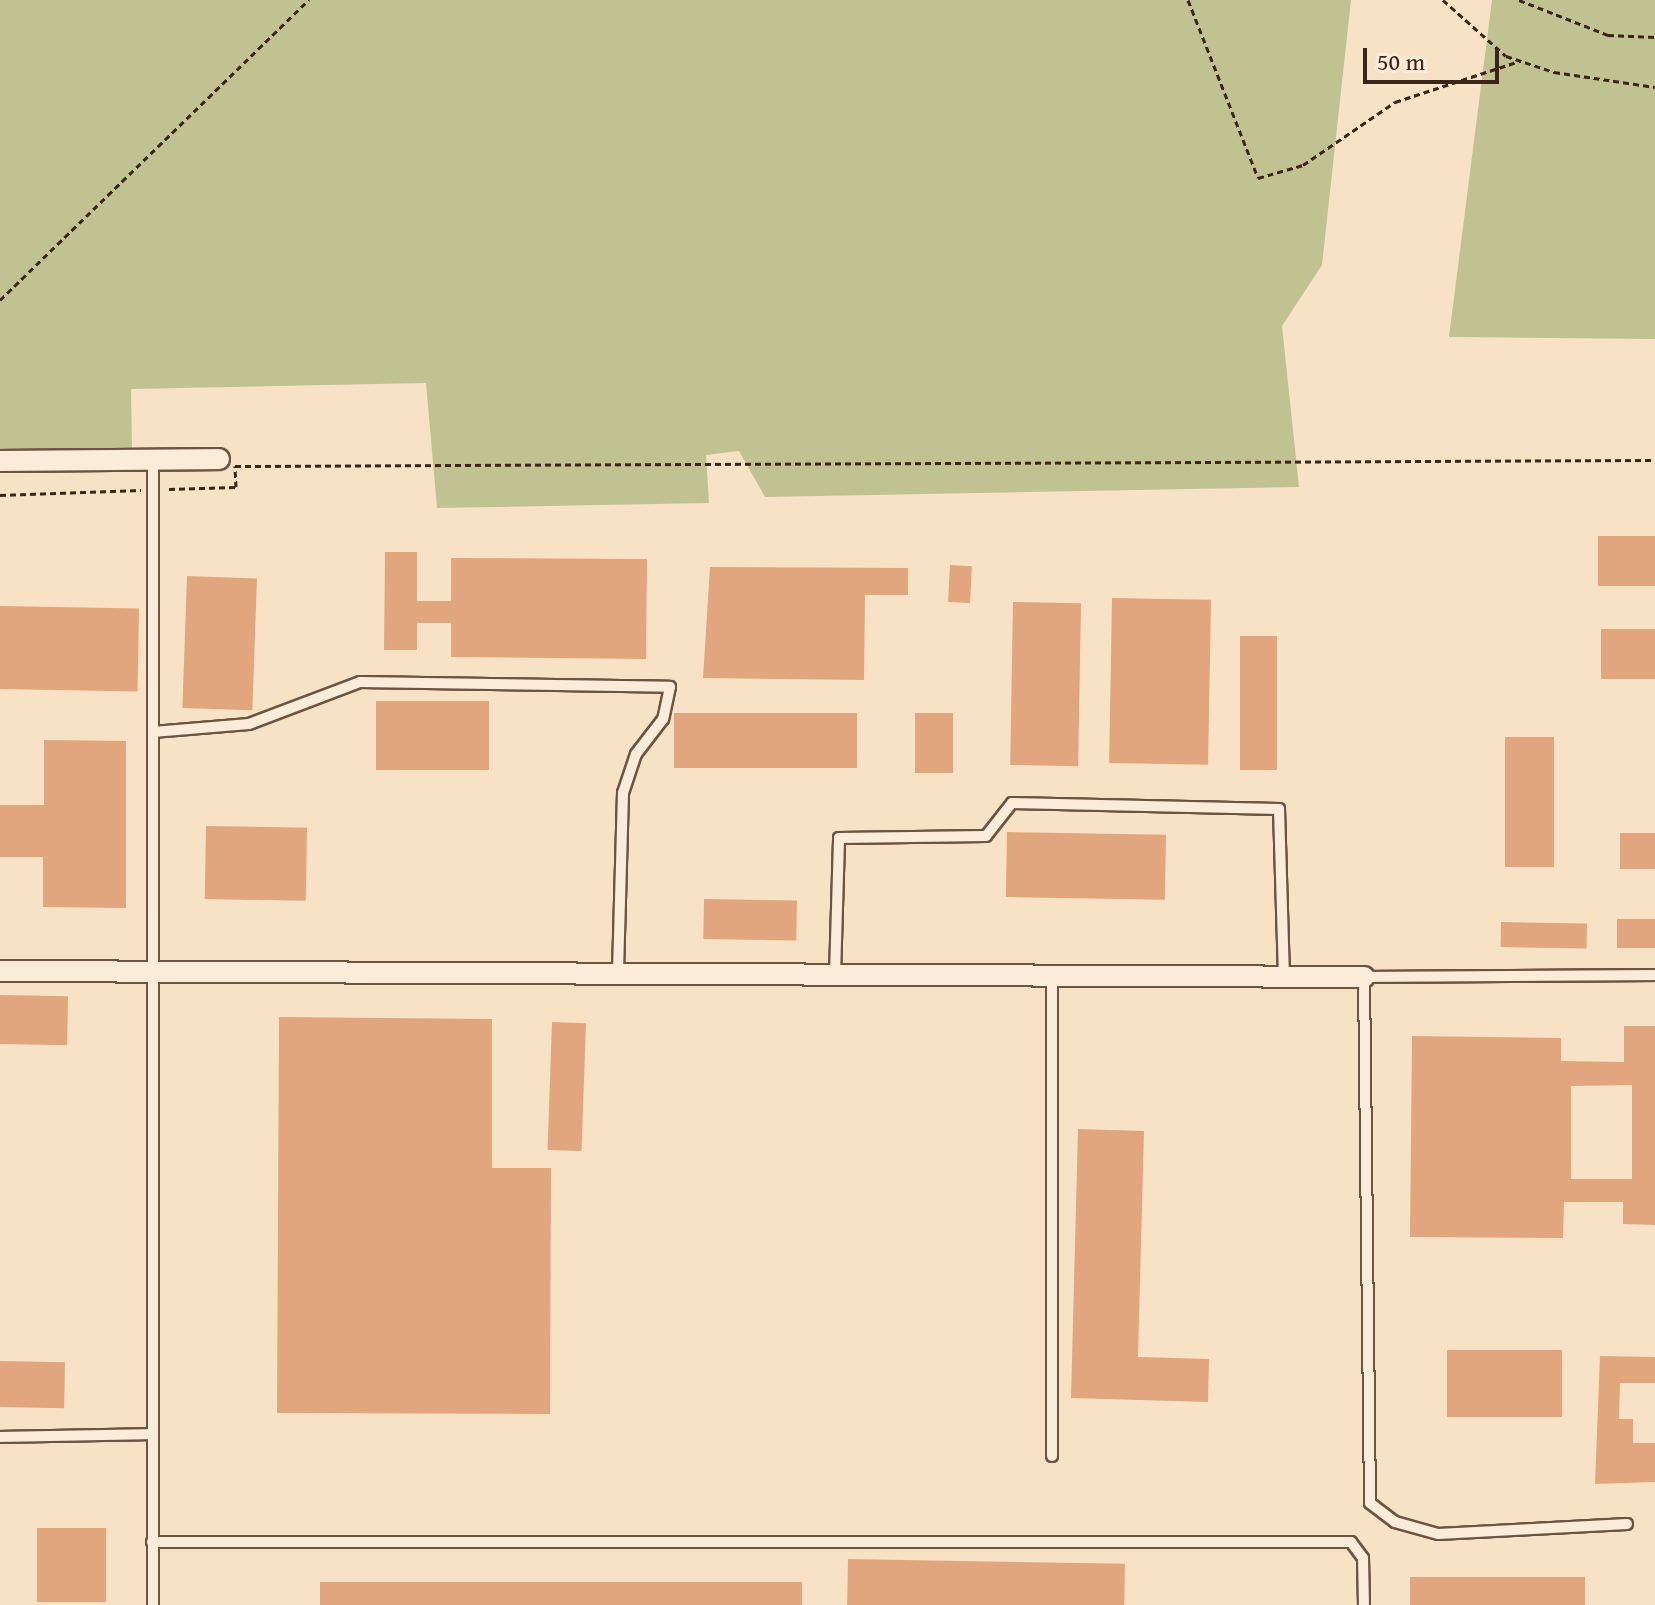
<!DOCTYPE html>
<html>
<head>
<meta charset="utf-8">
<style>
  body { margin:0 }
  #map { position:relative; width:1655px; height:1605px; overflow:hidden; background:#f8e2c5; font-family:"Gentium Book Plus",serif }
  div>[style] { position:absolute }
  .green>* { inset:0; background:#c0c292 }
  .building>* { inset:0; background:#e1a67d; transform-origin:0 0 }
  .path>* { height:3px; margin-top:-1.5px; transform-origin:0; background:repeating-linear-gradient(90deg,#3d2418 0 6px,transparent 0 10px) }
  .roads { filter:drop-shadow(2px 0 #6c5443) drop-shadow(-2px 0 #6c5443) drop-shadow(0 2px #6c5443) drop-shadow(0 -2px #6c5443) }
  .lane>* { height:10px; margin:-5px; padding:0 5px; transform-origin:5px; border-radius:5px; background:#faecd9 }
  .street>* { height:20px; margin:-10px; padding:0 10px; transform-origin:10px; border-radius:10px; background:#faecd9 }
  span { translate:-50% -50%; white-space:nowrap; text-align:center; line-height:1.15; -webkit-text-stroke:8px #faecd9; paint-order:stroke }
  .scale { position:absolute; left:1363px; top:48px; width:136px; height:36px; box-sizing:border-box; border:4px solid #3d2418; border-top:0; padding-left:10px; font-size:24px; line-height:28px; white-space:nowrap; color:#3d2418; -webkit-text-stroke:6px #faecd9; paint-order:stroke }
</style>
</head>
<body>
<div id="map">
  <div class="green">
    <div style="clip-path:polygon(0 0,1351px 0,1322px 265px,1282px 326px,1299px 487px,765px 497px,739px 451px,706px 455px,709px 503px,437px 508px,426px 383px,131px 389px,132px 449px,0 453px)"></div>
    <div style="clip-path:polygon(1492px 0,1655px 0,1655px 339px,1449px 337px)"></div>
  </div>
  <div class="building">
    <div style="left:1598px;top:536px;width:57px;height:50px"></div>
    <div style="clip-path:polygon(385px 552px,417px 552px,417px 601px,451px 601px,451px 558px,647px 559px,646px 659px,451px 657px,451px 623px,417px 623px,417px 650px,384px 650px)"></div>
    <div style="left:950px;top:565px;width:22px;height:37px;rotate:3deg"></div>
    <div style="clip-path:polygon(710px 567px,908px 568px,908px 595px,865px 595px,864px 680px,703px 678px)"></div>
    <div style="left:187px;top:576px;width:70px;height:132px;rotate:2deg"></div>
    <div style="left:1112px;top:598px;width:99px;height:165px;rotate:1deg"></div>
    <div style="left:1013px;top:602px;width:68px;height:163px;rotate:1deg"></div>
    <div style="left:0;top:606px;width:139px;height:83px;rotate:1deg"></div>
    <div style="left:1655px;top:629px;width:50px;height:54px;rotate:90deg"></div>
    <div style="left:1240px;top:636px;width:37px;height:134px"></div>
    <div style="left:376px;top:701px;width:113px;height:69px"></div>
    <div style="left:674px;top:713px;width:183px;height:55px"></div>
    <div style="left:915px;top:713px;width:38px;height:60px"></div>
    <div style="left:1505px;top:737px;width:49px;height:130px"></div>
    <div style="clip-path:polygon(44px 740px,126px 741px,126px 908px,43px 907px,43px 857px,0 857px,0 805px,44px 805px)"></div>
    <div style="left:206px;top:826px;width:101px;height:73px;rotate:1deg"></div>
    <div style="left:1007px;top:832px;width:159px;height:65px;rotate:1deg"></div>
    <div style="left:1620px;top:833px;width:35px;height:36px"></div>
    <div style="left:704px;top:899px;width:93px;height:40px;rotate:1deg"></div>
    <div style="left:1617px;top:919px;width:38px;height:29px"></div>
    <div style="left:1501px;top:922px;width:86px;height:25px;rotate:1deg"></div>
    <div style="left:0;top:995px;width:68px;height:49px;rotate:1deg"></div>
    <div style="clip-path:polygon(279px 1017px,492px 1019px,492px 1168px,551px 1168px,550px 1414px,277px 1413px)"></div>
    <div style="left:552px;top:1022px;width:34px;height:128px;rotate:2deg"></div>
    <div style="clip-path:polygon(evenodd,1624px 1026px,1655px 1026px,1655px 1225px,1623px 1224px,1623px 1202px,1564px 1202px,1563px 1238px,1410px 1237px,1412px 1036px,1561px 1038px,1561px 1061px,1624px 1062px,1624px 1026px,1632px 1085px,1632px 1179px,1571px 1179px,1571px 1086px,1632px 1085px)"></div>
    <div style="clip-path:polygon(1078px 1129px,1144px 1131px,1138px 1357px,1209px 1359px,1208px 1402px,1071px 1398px)"></div>
    <div style="left:1447px;top:1350px;width:115px;height:67px"></div>
    <div style="clip-path:polygon(1600px 1356px,1655px 1357px,1655px 1383px,1620px 1383px,1619px 1419px,1633px 1419px,1633px 1443px,1655px 1443px,1655px 1482px,1595px 1484px)"></div>
    <div style="left:0;top:1361px;width:65px;height:46px;rotate:1deg"></div>
    <div style="left:106px;top:1528px;width:74px;height:69px;rotate:90deg"></div>
    <div style="left:848px;top:1559px;width:277px;height:46px;rotate:1deg"></div>
    <div style="left:1410px;top:1577px;width:175px;height:28px"></div>
    <div style="left:320px;top:1582px;width:482px;height:23px"></div>
  </div>
  <div class="path">
    <div style="left:1188px;top:0;width:191px;rotate:68.5deg"></div>
    <div style="left:1258px;top:178px;width:47px;rotate:-16.1deg"></div>
    <div style="left:1303px;top:165px;width:112px;rotate:-34.4deg"></div>
    <div style="left:1395px;top:102px;width:132px;rotate:-18.2deg"></div>
    <div style="left:1443px;top:0;width:84px;rotate:41.6deg"></div>
    <div style="left:1506px;top:56px;width:51px;rotate:18.4deg"></div>
    <div style="left:1554px;top:72px;width:102px;rotate:8.4deg"></div>
    <div style="left:1519px;top:0;width:96px;rotate:21.5deg"></div>
    <div style="left:1608px;top:35px;width:47px;rotate:2.4deg"></div>
    <div style="left:0;top:300px;width:431px;rotate:-44.2deg"></div>
    <div style="left:169px;top:489px;width:67px;rotate:-1.7deg"></div>
    <div style="left:236px;top:487px;width:21px;rotate:-93deg"></div>
    <div style="left:235px;top:466px;width:1420px;rotate:-0.24deg"></div>
    <div style="left:0;top:495px;width:141px;rotate:-2deg"></div>
  </div>
  <div class="roads">
    <div class="lane">
      <div style="left:153px;top:732px;width:96px;rotate:-4.8deg"></div>
      <div style="left:249px;top:724px;width:119px;rotate:-20.7deg"></div>
      <div style="left:360px;top:682px;width:310px;rotate:0.9deg"></div>
      <div style="left:670px;top:687px;width:33px;rotate:102deg"></div>
      <div style="left:663px;top:719px;width:44px;rotate:127.6deg"></div>
      <div style="left:636px;top:754px;width:41px;rotate:108.4deg"></div>
      <div style="left:623px;top:793px;width:181px;rotate:91.6deg"></div>
      <div style="left:835px;top:975px;width:137px;rotate:-88.3deg"></div>
      <div style="left:839px;top:838px;width:147px;rotate:-0.8deg"></div>
      <div style="left:986px;top:836px;width:42px;rotate:-51.8deg"></div>
      <div style="left:1012px;top:803px;width:267px;rotate:1.3deg"></div>
      <div style="left:1279px;top:809px;width:168px;rotate:88.3deg"></div>
      <div style="left:1052px;top:977px;width:479px;rotate:90deg"></div>
      <div style="left:0;top:1437px;width:152px;rotate:-1.1deg"></div>
      <div style="left:1627px;top:1524px;width:189px;rotate:177deg"></div>
      <div style="left:1438px;top:1534px;width:45px;rotate:-164.4deg"></div>
      <div style="left:1395px;top:1522px;width:31px;rotate:-143deg"></div>
      <div style="left:1370px;top:1503px;width:526px;rotate:-90.65deg"></div>
      <div style="left:1364px;top:977px;width:291px;rotate:-0.4deg"></div>
      <div style="left:152px;top:1542px;width:1199px"></div>
      <div style="left:1351px;top:1542px;width:20px;rotate:53deg"></div>
      <div style="left:1363px;top:1558px;width:47px;rotate:88.8deg"></div>
      <div style="left:153px;top:1605px;width:1146px;rotate:-90deg"></div>
    </div>
    <div class="street">
      <div style="left:0;top:461px;width:219px;rotate:-0.5deg"></div>
      <div style="left:0;top:971px;width:1364px;rotate:0.25deg"></div>
    </div>
  </div>
  <div class="scale">50 m</div>
</div>
</body>
</html>
